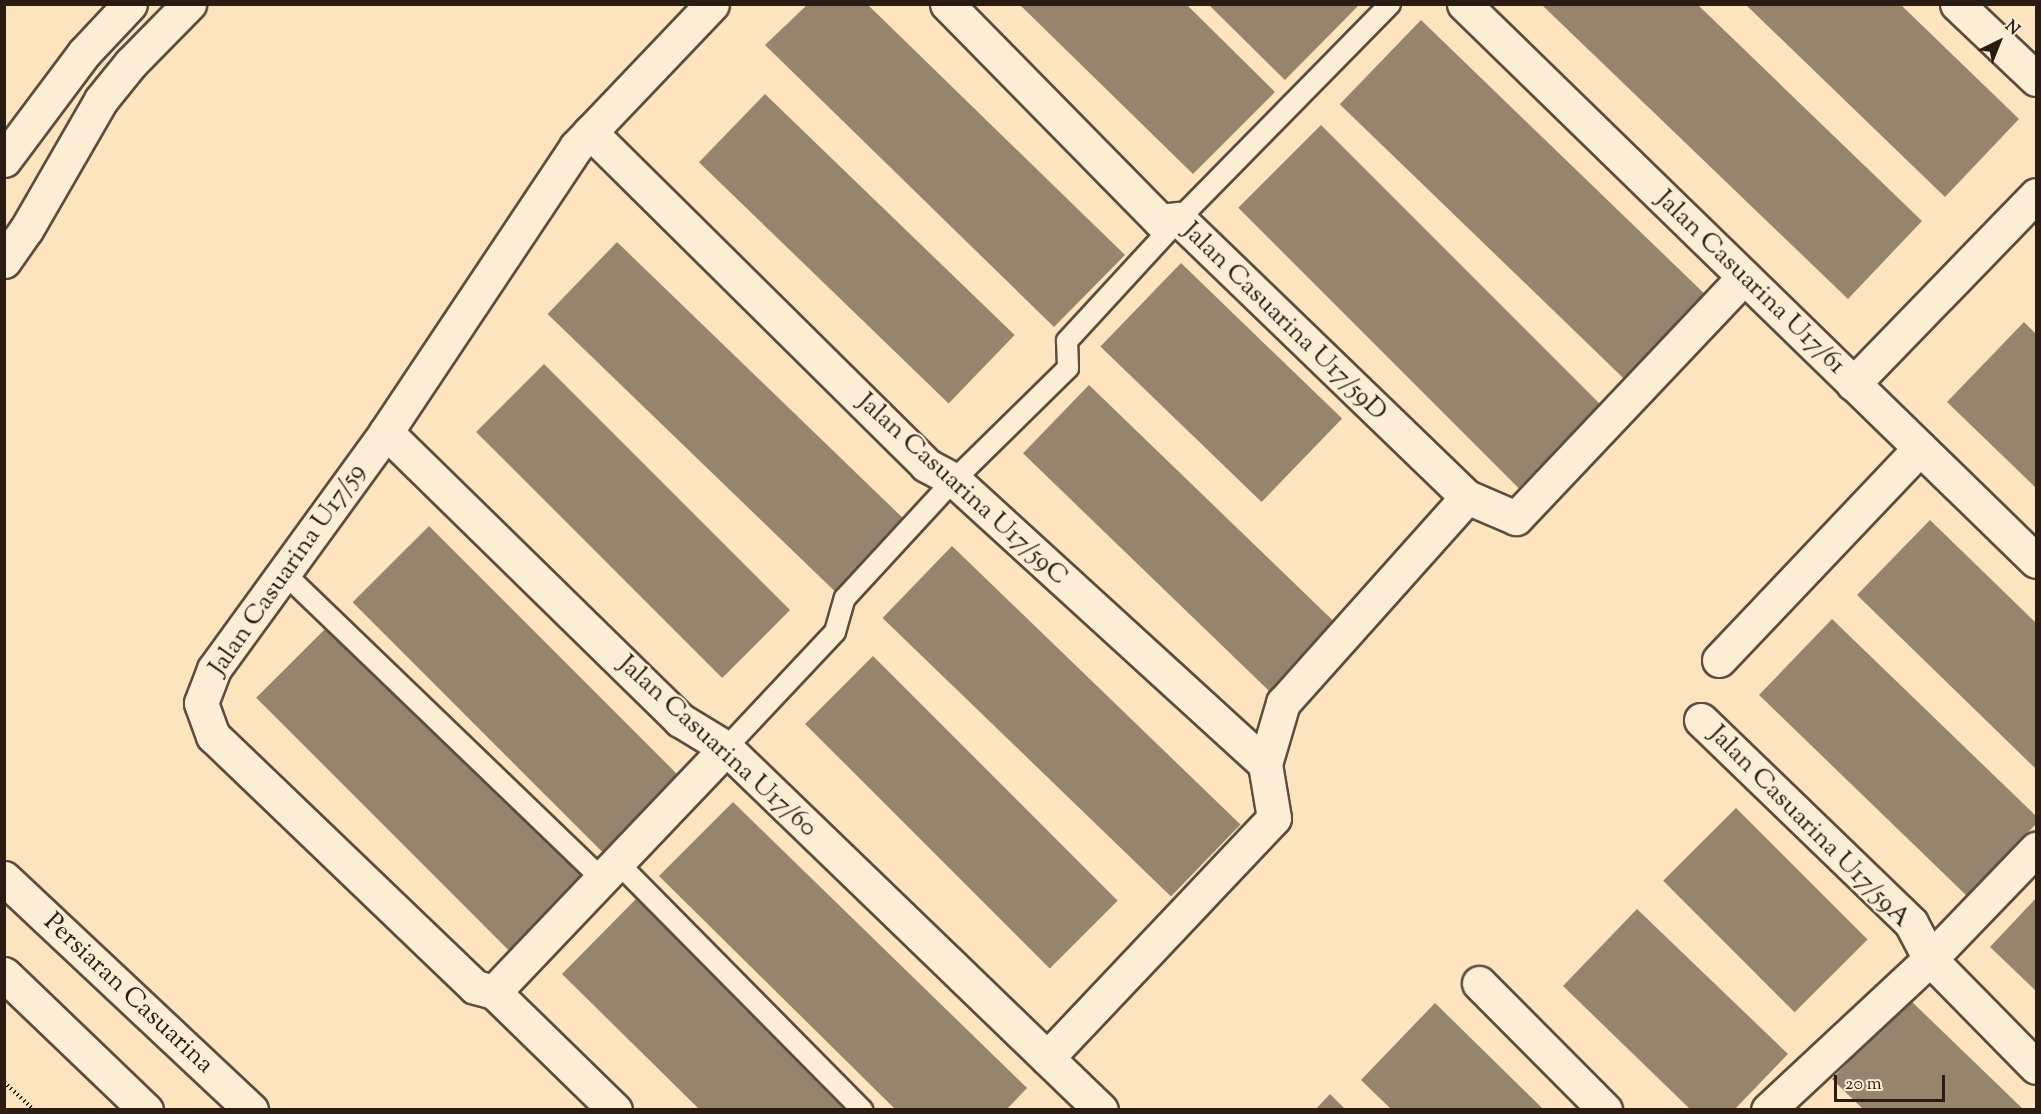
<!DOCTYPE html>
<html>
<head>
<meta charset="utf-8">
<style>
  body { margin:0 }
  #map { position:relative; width:2041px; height:1114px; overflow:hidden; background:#fbe4be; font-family:"Sorts Mill Goudy",serif }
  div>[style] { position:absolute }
  .building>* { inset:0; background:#97846c; transform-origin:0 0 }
  .path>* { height:4px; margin-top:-2px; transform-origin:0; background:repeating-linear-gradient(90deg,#2a1b13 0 1.5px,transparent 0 4.5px) }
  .roads { filter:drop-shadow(2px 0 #5e4d3e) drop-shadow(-2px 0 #5e4d3e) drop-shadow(0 2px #5e4d3e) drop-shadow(0 -2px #5e4d3e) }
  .lane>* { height:20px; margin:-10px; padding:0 10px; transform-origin:10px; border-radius:10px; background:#fcedd5 }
  .street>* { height:33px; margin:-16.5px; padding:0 16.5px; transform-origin:16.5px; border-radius:16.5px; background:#fcedd5 }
  .secondary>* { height:33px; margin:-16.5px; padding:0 16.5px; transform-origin:16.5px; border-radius:16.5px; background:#fcedd5 }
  span { translate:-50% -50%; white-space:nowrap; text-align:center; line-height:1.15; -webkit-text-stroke:4.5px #fcedd5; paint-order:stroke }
  .street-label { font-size:26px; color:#2a1b13 }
  .frame { position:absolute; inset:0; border:6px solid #2a1b13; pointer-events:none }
  .north { position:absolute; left:1969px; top:12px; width:60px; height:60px; -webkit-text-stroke:4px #fcedd5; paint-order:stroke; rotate:43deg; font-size:16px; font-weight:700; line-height:24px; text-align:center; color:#2a1b13 }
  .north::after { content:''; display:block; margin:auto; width:21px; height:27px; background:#2a1b13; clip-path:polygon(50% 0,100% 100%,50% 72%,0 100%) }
  .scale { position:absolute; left:1834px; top:1075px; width:111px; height:27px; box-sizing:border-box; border:3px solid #2a1b13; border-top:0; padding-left:8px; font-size:18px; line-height:21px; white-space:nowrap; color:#2a1b13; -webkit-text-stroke:4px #fcedd5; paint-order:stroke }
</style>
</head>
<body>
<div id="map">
  <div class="building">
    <div style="clip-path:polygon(808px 4px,867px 4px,1125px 255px,1054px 327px,765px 45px)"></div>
    <div style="clip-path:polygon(1019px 4px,1186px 4px,1275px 92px,1193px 174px)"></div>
    <div style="clip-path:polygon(1208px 4px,1360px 4px,1285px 80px)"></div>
    <div style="clip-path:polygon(1745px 4px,1900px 4px,2019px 119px,1945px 197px)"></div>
    <div style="clip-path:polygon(1542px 5px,1698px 5px,1922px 221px,1848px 299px)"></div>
    <div style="left:1421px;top:20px;width:397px;height:117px;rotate:44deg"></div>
    <div style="left:765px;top:94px;width:347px;height:95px;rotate:44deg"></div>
    <div style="left:1321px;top:125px;width:397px;height:117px;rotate:45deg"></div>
    <div style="left:617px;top:242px;width:400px;height:100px;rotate:44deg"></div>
    <div style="left:1181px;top:263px;width:224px;height:116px;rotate:44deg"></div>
    <div style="clip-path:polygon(2024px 322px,2036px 334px,2036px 488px,1947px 402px)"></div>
    <div style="left:544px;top:364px;width:348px;height:96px;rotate:45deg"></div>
    <div style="left:1089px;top:385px;width:349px;height:95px;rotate:44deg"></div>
    <div style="clip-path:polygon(1930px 520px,2036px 623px,2036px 769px,1857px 595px)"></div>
    <div style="left:429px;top:526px;width:357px;height:108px;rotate:45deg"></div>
    <div style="left:952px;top:546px;width:401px;height:100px;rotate:44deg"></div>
    <div style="clip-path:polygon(1832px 619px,2036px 816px,2036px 824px,1967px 896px,1759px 695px)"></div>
    <div style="left:334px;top:620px;width:357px;height:110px;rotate:45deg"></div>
    <div style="left:873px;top:656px;width:346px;height:96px;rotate:45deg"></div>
    <div style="clip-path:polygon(733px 802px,1027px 1088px,1006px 1110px,896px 1110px,659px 876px)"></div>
    <div style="left:1736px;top:808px;width:186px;height:103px;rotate:45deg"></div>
    <div style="clip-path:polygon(2036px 898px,2036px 991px,1990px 947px)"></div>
    <div style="clip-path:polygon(636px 899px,852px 1110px,700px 1110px,562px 974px)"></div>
    <div style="clip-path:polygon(1637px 909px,1788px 1054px,1734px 1110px,1691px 1110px,1563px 986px)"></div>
    <div style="clip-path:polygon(1909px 999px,2024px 1110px,1864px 1110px,1832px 1079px)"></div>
    <div style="clip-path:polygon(1435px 1003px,1544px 1110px,1392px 1110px,1361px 1080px)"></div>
    <div style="clip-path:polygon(1330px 1094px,1346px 1110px,1315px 1110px)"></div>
  </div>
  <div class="path">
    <div style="left:4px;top:1082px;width:41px;rotate:43deg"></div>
  </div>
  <div class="roads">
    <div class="lane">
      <div style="left:284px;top:573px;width:440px;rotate:43.9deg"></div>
      <div style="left:726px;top:748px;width:159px;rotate:-46.8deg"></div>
      <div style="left:835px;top:632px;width:35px;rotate:-74deg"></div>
      <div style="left:845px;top:598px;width:161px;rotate:-47.3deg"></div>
      <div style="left:954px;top:480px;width:160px;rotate:-44.5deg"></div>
      <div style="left:1068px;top:368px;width:27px;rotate:-92deg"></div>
      <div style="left:1067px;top:341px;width:166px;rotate:-47.4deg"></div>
      <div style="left:1179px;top:219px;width:301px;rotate:-45.5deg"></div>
      <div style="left:617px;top:862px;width:349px;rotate:45.3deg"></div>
    </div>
    <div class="street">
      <div style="left:947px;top:4px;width:304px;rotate:45.5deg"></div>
      <div style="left:1160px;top:221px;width:19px;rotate:-6deg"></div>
      <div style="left:1179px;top:219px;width:400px;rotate:44deg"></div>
      <div style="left:1464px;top:4px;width:798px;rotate:44.24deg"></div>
      <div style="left:1957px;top:4px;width:109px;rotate:43.5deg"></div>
      <div style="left:590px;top:132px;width:473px;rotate:44.7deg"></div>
      <div style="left:926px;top:465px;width:32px;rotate:28deg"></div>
      <div style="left:954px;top:480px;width:421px;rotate:42.4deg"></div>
      <div style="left:1853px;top:384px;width:263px;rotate:-45.9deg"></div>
      <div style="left:386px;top:432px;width:412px;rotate:44.4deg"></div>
      <div style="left:680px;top:720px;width:54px;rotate:31.3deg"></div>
      <div style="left:726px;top:748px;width:521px;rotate:43.99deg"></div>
      <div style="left:1719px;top:660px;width:292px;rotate:-46.5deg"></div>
      <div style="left:1701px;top:720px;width:292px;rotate:44deg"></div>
      <div style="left:1911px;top:923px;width:41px;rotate:62.2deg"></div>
      <div style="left:1930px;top:959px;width:151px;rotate:45.5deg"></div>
      <div style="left:1479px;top:983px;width:179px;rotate:45.2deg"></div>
      <div style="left:494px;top:992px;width:337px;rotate:-46.4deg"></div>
      <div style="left:1047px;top:1058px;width:330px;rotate:-46.6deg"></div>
      <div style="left:1274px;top:818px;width:55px;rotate:-99.5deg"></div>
      <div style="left:1265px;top:764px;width:64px;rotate:-73.6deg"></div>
      <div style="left:1283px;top:703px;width:276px;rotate:-48.2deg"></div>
      <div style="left:1467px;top:497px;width:53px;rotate:23.2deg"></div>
      <div style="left:1516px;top:518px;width:332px;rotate:-46.6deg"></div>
      <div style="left:615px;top:1110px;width:169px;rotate:-135.7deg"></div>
      <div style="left:494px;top:992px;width:20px;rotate:-165deg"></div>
      <div style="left:475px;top:987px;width:363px;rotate:-136.2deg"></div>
      <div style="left:213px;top:736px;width:35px;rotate:-110deg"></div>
      <div style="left:201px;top:703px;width:36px;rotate:-69deg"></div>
      <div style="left:214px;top:669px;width:293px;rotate:-54deg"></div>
      <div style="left:386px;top:432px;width:343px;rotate:-56.3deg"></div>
      <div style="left:576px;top:147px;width:197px;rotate:-46.4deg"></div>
      <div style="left:1768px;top:1110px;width:221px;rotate:-43deg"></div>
      <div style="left:1930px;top:959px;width:153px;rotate:-46.1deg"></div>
    </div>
    <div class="secondary">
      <div style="left:4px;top:160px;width:134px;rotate:-53.2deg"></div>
      <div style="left:84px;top:53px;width:67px;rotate:-46.8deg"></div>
      <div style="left:4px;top:261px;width:38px;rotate:-55deg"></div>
      <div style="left:26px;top:230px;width:150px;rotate:-60deg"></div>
      <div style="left:101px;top:100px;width:48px;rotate:-51deg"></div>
      <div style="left:131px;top:63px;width:83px;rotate:-45.5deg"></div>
      <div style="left:4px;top:878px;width:339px;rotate:43.2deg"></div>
      <div style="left:4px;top:974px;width:197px;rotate:43.8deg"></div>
    </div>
  </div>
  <div class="street-label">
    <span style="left:1750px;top:283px;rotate:44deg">Jalan Casuarina U17/61</span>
    <span style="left:1284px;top:322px;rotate:44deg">Jalan Casuarina U17/59D</span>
    <span style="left:962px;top:490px;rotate:42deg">Jalan Casuarina U17/59C</span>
    <span style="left:288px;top:570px;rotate:-55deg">Jalan Casuarina U17/59</span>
    <span style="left:717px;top:747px;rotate:42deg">Jalan Casuarina U17/60</span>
    <span style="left:1809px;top:827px;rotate:45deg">Jalan Casuarina U17/59A</span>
    <span style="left:128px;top:994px;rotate:43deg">Persiaran Casuarina</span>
  </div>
  <div class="frame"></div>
  <div class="north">N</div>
  <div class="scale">20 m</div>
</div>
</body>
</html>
